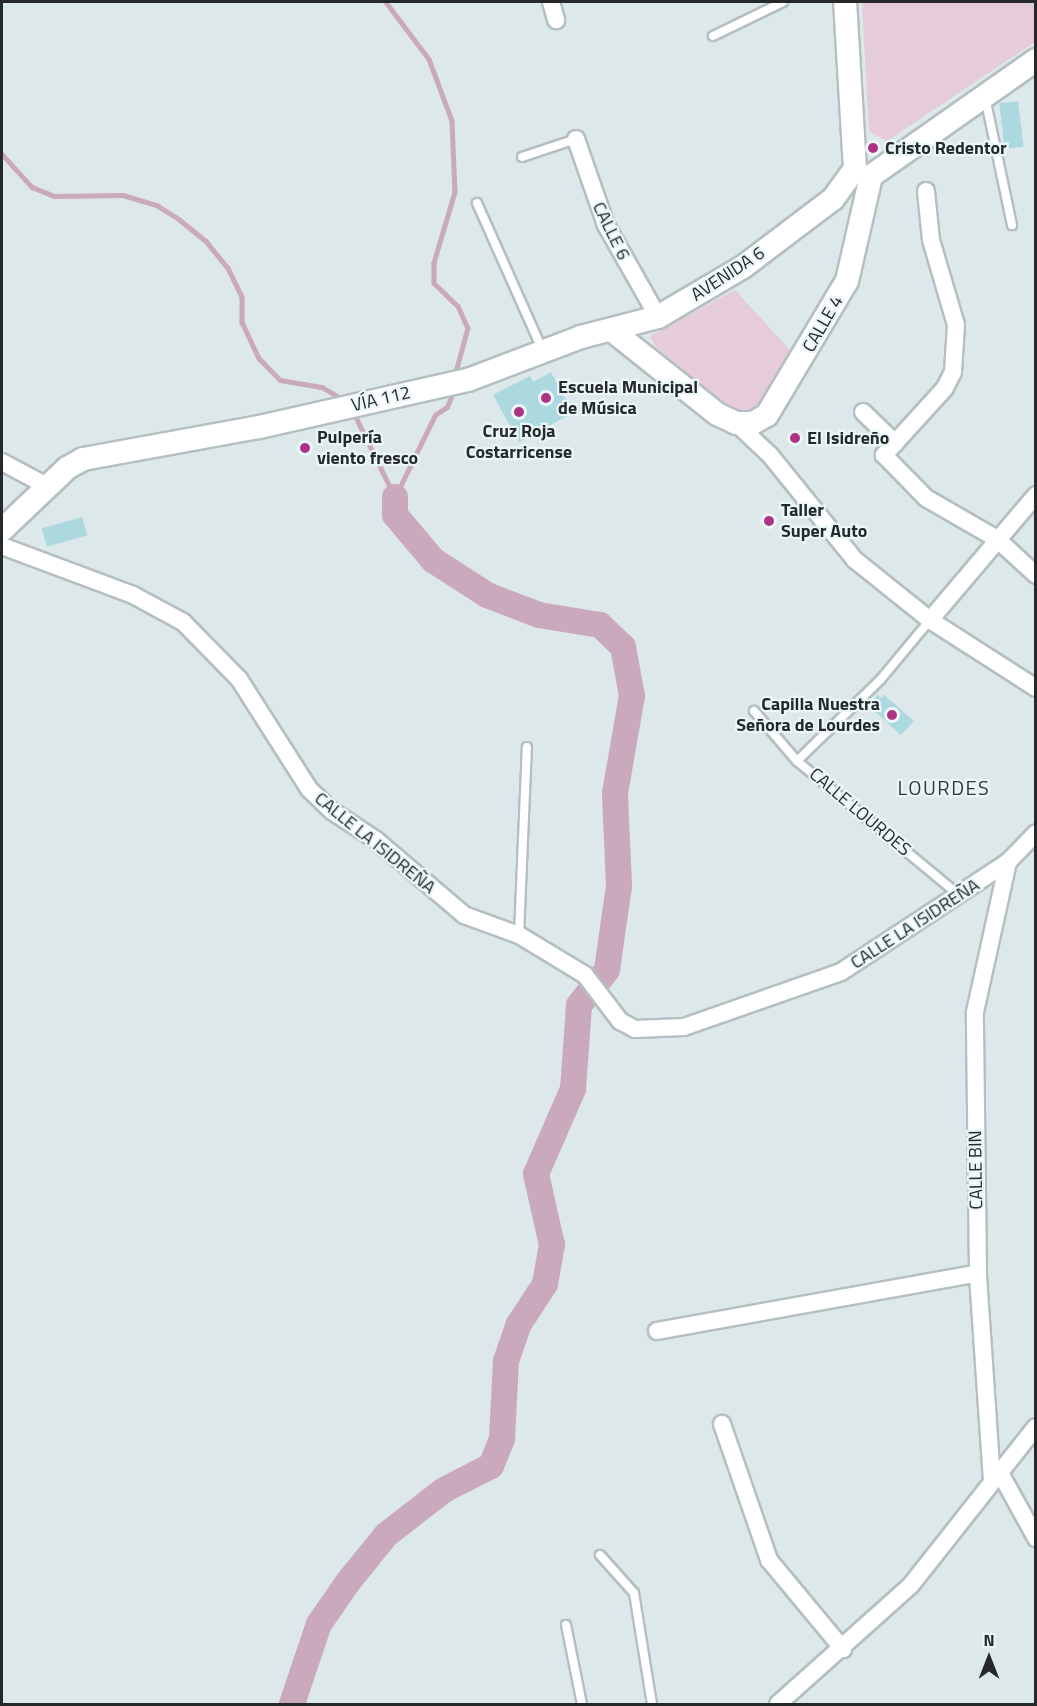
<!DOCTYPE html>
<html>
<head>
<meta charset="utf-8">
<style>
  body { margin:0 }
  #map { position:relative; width:1037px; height:1706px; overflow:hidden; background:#dde8ea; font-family:"Titillium Web",sans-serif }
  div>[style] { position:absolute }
  .green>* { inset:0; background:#e6cbda }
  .stream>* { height:4.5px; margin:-2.25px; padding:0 2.25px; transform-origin:2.25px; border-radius:2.25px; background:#cba9bc }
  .river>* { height:26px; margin:-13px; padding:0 13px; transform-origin:13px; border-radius:13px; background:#cba9bc }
  .building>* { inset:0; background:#acd8e0; transform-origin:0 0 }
  .roads { filter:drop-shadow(2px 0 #b5bfc1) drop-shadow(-2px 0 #b5bfc1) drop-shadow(0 2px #b5bfc1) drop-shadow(0 -2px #b5bfc1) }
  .service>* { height:8px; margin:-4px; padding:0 4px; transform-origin:4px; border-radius:4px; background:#fff }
  .minor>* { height:16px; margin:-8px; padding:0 8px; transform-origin:8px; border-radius:8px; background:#fff }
  .secondary>* { height:22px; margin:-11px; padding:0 11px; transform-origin:11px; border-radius:11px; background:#fff }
  .dots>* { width:16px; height:16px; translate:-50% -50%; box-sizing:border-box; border:3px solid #eaf6f8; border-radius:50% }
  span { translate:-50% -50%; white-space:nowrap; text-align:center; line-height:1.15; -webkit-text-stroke:4.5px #eaf6f8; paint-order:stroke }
  .poi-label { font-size:18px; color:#25292a; font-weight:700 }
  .left { translate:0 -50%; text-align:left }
  .right { translate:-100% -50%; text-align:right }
  .street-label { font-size:18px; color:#25292a }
  .neighbourhood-label { font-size:20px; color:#2f383a; letter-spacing:1.5px }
  .frame { position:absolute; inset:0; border:3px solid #25292a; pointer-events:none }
  .north { position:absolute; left:959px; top:1628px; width:60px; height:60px; -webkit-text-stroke:4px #eaf6f8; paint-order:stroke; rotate:0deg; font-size:16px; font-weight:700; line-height:24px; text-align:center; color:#25292a }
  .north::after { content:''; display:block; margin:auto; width:21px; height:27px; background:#25292a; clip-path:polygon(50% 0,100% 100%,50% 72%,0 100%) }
</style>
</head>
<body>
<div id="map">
  <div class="green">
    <div style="clip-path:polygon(862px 2px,1035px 2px,1035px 42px,887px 141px,869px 132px)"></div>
    <div style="clip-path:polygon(735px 290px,791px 351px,778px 382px,748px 414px,725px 405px,656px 347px,650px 336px)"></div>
  </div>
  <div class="stream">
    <div style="left:386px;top:2px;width:71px;rotate:53deg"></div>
    <div style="left:429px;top:59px;width:66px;rotate:69.6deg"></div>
    <div style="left:452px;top:121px;width:71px;rotate:87.6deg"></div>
    <div style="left:455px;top:192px;width:74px;rotate:106.5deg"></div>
    <div style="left:434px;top:263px;width:20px;rotate:90deg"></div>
    <div style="left:434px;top:283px;width:33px;rotate:44deg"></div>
    <div style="left:458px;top:306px;width:24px;rotate:66deg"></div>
    <div style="left:468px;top:328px;width:50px;rotate:105.2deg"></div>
    <div style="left:2px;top:154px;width:45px;rotate:47.7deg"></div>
    <div style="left:32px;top:187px;width:24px;rotate:22deg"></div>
    <div style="left:54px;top:196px;width:69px;rotate:-0.8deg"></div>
    <div style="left:123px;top:195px;width:37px;rotate:17deg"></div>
    <div style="left:158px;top:206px;width:26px;rotate:32deg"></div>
    <div style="left:180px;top:220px;width:33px;rotate:39deg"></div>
    <div style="left:206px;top:241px;width:35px;rotate:51deg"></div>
    <div style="left:228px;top:268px;width:32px;rotate:64deg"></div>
    <div style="left:242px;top:297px;width:25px;rotate:90deg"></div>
    <div style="left:242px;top:322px;width:40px;rotate:65deg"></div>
    <div style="left:259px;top:358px;width:30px;rotate:46deg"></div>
    <div style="left:280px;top:380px;width:43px;rotate:9.5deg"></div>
    <div style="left:322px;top:387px;width:26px;rotate:31deg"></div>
    <div style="left:354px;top:413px;width:93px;rotate:64deg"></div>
    <div style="left:395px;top:497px;width:91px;rotate:-64deg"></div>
    <div style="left:435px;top:415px;width:14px;rotate:-34deg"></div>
    <div style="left:447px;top:407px;width:18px;rotate:-68deg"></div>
  </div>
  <div class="river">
    <div style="left:292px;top:1704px;width:84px;rotate:-71.4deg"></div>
    <div style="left:319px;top:1624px;width:51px;rotate:-55.4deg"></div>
    <div style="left:348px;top:1582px;width:60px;rotate:-51deg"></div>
    <div style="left:386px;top:1535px;width:73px;rotate:-37.8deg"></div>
    <div style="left:444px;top:1490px;width:53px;rotate:-27.1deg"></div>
    <div style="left:491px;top:1466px;width:29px;rotate:-68deg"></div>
    <div style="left:502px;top:1439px;width:78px;rotate:-87.1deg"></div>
    <div style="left:506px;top:1361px;width:39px;rotate:-71deg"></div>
    <div style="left:519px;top:1324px;width:48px;rotate:-57deg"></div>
    <div style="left:545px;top:1284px;width:40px;rotate:-80deg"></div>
    <div style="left:552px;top:1245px;width:73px;rotate:-102.7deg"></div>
    <div style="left:536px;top:1174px;width:93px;rotate:-66.5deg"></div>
    <div style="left:573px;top:1089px;width:84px;rotate:-85.9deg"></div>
    <div style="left:579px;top:1005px;width:45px;rotate:-51.3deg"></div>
    <div style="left:607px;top:970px;width:85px;rotate:-81.9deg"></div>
    <div style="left:619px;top:886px;width:93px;rotate:-92.5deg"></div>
    <div style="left:615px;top:793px;width:98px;rotate:-80.1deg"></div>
    <div style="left:632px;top:696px;width:50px;rotate:-100.4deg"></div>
    <div style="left:623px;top:647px;width:32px;rotate:-136deg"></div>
    <div style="left:600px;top:625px;width:62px;rotate:-170.7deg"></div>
    <div style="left:539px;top:615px;width:56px;rotate:-159deg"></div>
    <div style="left:487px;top:595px;width:64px;rotate:-147.1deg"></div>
    <div style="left:433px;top:560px;width:59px;rotate:-130.2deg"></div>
    <div style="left:395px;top:515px;width:18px;rotate:-90deg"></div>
  </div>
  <div class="building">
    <div style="left:1018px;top:101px;width:46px;height:19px;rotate:83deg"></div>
    <div style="clip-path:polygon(551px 372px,573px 413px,519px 442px,493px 395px,530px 376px,533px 382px)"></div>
    <div style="left:82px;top:517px;width:19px;height:42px;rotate:74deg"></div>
    <div style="clip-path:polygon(877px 694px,881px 698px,884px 695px,914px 721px,901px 735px,871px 708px)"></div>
  </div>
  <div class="roads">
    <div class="service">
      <div style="left:713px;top:36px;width:78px;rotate:-25.9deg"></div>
      <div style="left:985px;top:97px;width:131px;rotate:78.1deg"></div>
      <div style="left:522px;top:157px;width:57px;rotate:-18.4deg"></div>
      <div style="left:477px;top:203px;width:162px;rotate:66deg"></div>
      <div style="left:754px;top:711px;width:66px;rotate:49.3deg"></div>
      <div style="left:797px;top:761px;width:212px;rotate:39.6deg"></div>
      <div style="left:797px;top:761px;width:117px;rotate:-44.3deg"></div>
      <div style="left:881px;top:679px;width:77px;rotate:-50.3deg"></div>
      <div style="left:519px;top:935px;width:188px;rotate:-87.6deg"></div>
      <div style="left:600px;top:1555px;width:51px;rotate:48.2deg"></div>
      <div style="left:634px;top:1593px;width:112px;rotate:80.8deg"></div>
      <div style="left:566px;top:1625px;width:81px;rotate:78.6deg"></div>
    </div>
    <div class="minor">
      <div style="left:551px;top:2px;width:19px;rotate:74deg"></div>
      <div style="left:576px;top:139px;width:91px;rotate:70.8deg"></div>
      <div style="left:606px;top:225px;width:106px;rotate:60.5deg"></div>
      <div style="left:926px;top:191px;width:49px;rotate:84.2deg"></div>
      <div style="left:931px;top:240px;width:89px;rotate:73.6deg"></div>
      <div style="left:956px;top:325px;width:47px;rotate:93.7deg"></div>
      <div style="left:953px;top:372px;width:18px;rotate:117deg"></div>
      <div style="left:945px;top:388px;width:91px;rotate:132.3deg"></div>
      <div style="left:884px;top:455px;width:60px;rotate:45.7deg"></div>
      <div style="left:926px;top:498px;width:82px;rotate:30deg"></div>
      <div style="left:997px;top:539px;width:53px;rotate:42.7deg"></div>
      <div style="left:863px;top:412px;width:45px;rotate:44.1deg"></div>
      <div style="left:736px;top:423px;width:47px;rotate:43.3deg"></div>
      <div style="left:770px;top:455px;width:135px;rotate:51deg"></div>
      <div style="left:855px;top:560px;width:96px;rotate:38.7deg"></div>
      <div style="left:930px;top:620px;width:126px;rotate:32.7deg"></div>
      <div style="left:2px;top:462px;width:51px;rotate:28.1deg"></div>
      <div style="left:2px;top:546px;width:140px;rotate:20.5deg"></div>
      <div style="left:133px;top:595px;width:57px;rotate:28.4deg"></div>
      <div style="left:183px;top:622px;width:80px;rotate:45.5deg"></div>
      <div style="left:239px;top:679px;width:130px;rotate:57.5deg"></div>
      <div style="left:309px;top:789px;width:32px;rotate:44deg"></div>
      <div style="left:332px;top:811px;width:53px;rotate:33.4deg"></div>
      <div style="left:376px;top:840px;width:116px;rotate:40.4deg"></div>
      <div style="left:464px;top:915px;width:59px;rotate:20deg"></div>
      <div style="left:519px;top:935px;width:77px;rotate:31.2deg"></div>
      <div style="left:585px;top:975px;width:58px;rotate:52.7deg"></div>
      <div style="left:620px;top:1021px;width:17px;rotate:28deg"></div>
      <div style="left:635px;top:1029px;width:49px;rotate:-2.3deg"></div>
      <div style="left:684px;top:1027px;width:166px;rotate:-19.3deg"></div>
      <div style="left:841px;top:972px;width:200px;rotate:-33.4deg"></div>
      <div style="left:1008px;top:862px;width:40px;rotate:-46deg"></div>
      <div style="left:930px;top:620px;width:164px;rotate:-49.7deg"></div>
      <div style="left:657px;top:1331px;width:326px;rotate:-10.2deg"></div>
      <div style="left:722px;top:1424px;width:144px;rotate:70.9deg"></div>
      <div style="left:769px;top:1560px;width:116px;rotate:50.3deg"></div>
      <div style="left:999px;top:1471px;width:77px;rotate:61.1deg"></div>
      <div style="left:992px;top:1481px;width:208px;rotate:-93.9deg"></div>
      <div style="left:978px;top:1273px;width:261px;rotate:-90.7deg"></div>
      <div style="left:975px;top:1012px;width:154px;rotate:-77.6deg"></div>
      <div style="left:778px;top:1704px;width:178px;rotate:-41.8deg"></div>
      <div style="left:911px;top:1585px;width:201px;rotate:-51.7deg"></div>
    </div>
    <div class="secondary">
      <div style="left:614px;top:332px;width:132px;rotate:38.5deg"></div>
      <div style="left:717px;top:414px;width:21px;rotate:25deg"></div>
      <div style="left:736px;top:423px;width:17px"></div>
      <div style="left:753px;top:423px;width:16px;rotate:-30deg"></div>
      <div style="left:767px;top:415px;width:156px;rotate:-59.2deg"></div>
      <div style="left:847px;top:281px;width:108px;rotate:-77.1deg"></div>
      <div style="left:871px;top:176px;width:202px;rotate:-35.1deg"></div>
      <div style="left:2px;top:530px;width:90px;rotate:-43.6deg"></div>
      <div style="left:67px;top:468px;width:18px;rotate:-29deg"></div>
      <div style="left:83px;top:459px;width:179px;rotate:-10.3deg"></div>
      <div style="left:259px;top:427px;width:214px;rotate:-12.7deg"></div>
      <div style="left:468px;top:380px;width:121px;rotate:-20.8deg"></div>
      <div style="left:581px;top:337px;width:80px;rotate:-14.6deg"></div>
      <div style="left:658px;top:317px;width:99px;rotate:-30.5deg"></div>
      <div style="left:743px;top:267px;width:113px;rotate:-37.1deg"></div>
      <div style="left:833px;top:199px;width:37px;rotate:-54deg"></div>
      <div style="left:855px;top:169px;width:167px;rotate:-93.4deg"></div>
    </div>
  </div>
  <div class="dots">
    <div style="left:873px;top:148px;background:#ae3386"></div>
    <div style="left:546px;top:398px;background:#ae3386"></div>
    <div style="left:519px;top:412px;background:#ae3386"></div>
    <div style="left:795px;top:438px;background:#ae3386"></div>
    <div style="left:305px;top:448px;background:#ae3386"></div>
    <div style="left:769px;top:521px;background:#ae3386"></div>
    <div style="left:892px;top:715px;background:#ae3386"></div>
  </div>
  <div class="poi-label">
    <span class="left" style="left:885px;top:148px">Cristo Redentor</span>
    <span class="left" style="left:558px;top:398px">Escuela Municipal<br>de Música</span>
    <span style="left:519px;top:442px">Cruz Roja<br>Costarricense</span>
    <span class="left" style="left:317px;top:448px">Pulpería<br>viento fresco</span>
    <span class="left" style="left:807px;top:438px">El Isidreño</span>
    <span class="left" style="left:781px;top:521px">Taller<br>Super Auto</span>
    <span class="right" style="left:880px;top:715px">Capilla Nuestra<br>Señora de Lourdes</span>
  </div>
  <div class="street-label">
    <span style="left:611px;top:231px;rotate:64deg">CALLE 6</span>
    <span style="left:728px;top:274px;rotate:-33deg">AVENIDA 6</span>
    <span style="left:823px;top:324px;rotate:-60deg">CALLE 4</span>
    <span style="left:381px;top:399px;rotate:-13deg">VÍA 112</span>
    <span style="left:860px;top:812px;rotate:40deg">CALLE LOURDES</span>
    <span style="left:375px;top:843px;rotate:39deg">CALLE LA ISIDREÑA</span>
    <span style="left:915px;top:924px;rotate:-33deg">CALLE LA ISIDREÑA</span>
    <span style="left:976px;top:1170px;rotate:-91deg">CALLE BIN</span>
  </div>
  <div class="neighbourhood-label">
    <span style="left:944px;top:787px">LOURDES</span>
  </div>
  <div class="frame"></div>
  <div class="north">N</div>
</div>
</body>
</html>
